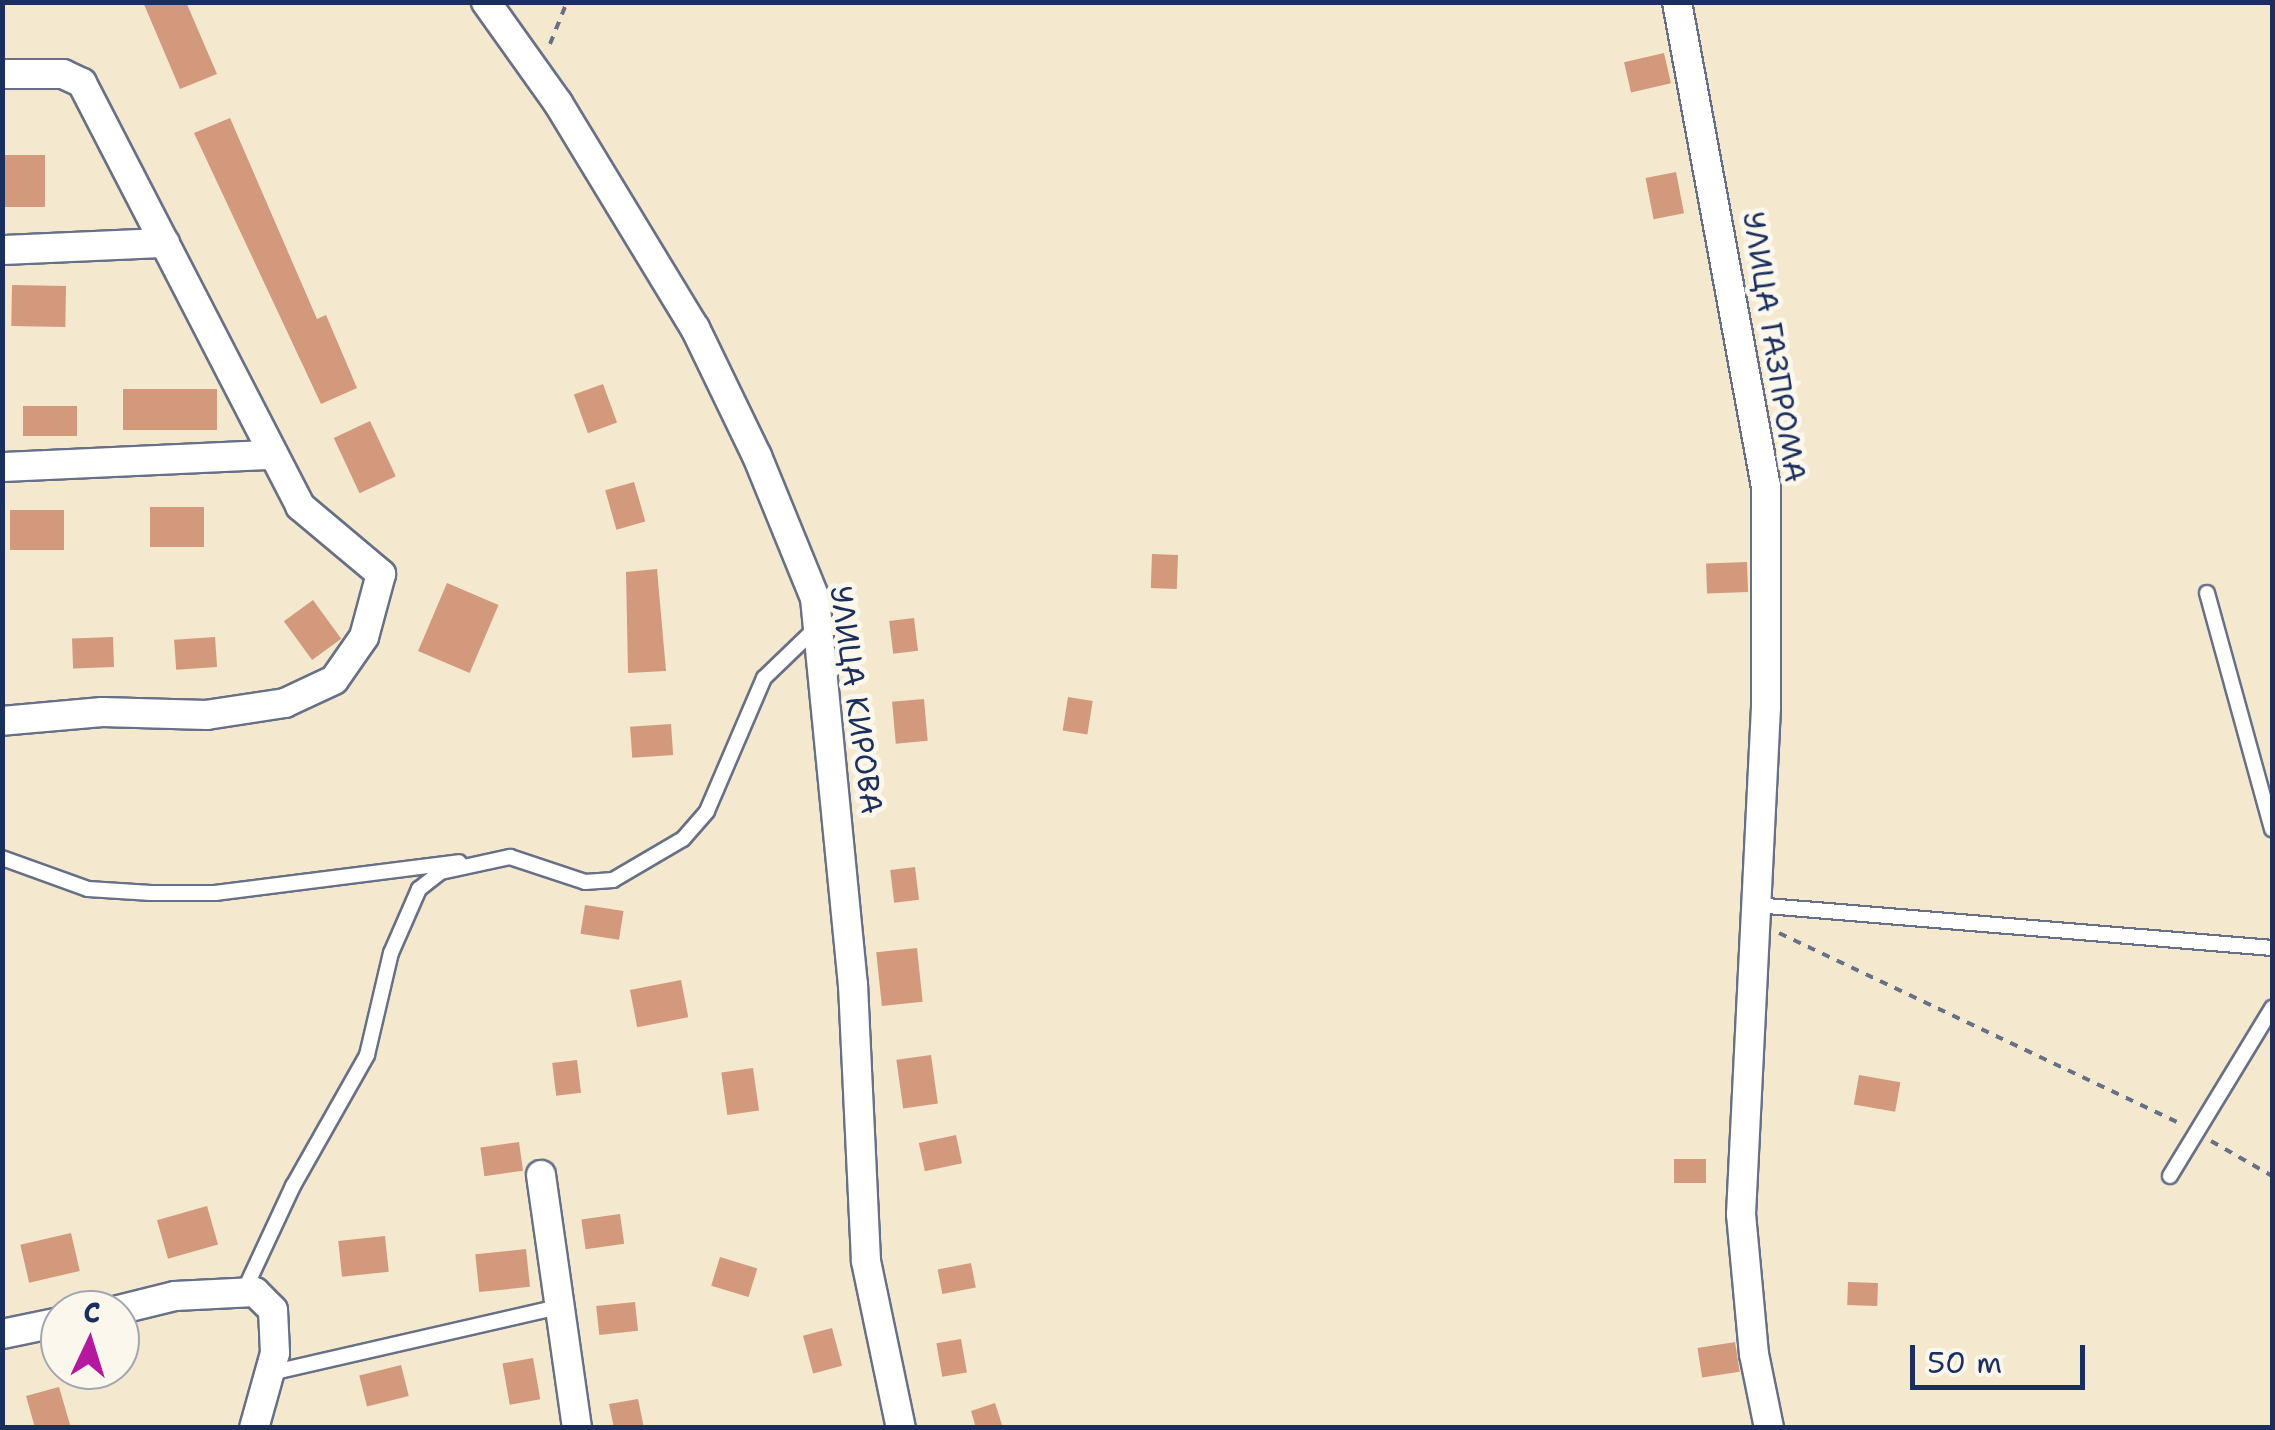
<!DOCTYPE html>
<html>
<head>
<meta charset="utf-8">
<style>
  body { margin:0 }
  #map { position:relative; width:2275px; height:1430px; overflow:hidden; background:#f4e8cf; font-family:"Shantell Sans",sans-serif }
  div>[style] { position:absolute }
  .building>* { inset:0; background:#d3997d; transform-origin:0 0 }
  .path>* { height:4px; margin-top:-2px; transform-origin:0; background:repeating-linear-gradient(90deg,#677086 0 8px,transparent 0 16px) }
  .roads { filter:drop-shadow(2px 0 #677086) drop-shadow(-2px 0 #677086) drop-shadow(0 2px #677086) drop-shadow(0 -2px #677086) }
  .service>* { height:14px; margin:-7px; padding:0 7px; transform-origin:7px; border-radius:7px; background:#fff }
  .minor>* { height:28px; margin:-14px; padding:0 14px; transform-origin:14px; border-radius:14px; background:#fff }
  span { translate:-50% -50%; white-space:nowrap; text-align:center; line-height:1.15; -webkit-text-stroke:10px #fbf7ec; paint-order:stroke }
  .street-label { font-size:30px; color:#1b2f5e }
  .frame { position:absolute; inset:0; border:5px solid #1b2f5e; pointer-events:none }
  .north { position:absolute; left:40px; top:1290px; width:100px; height:100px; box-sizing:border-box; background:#fbf7ec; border:2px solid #a1a7b3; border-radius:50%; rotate:4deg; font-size:28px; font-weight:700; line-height:40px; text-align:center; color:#1b2f5e }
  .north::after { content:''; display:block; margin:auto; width:35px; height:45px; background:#b5179e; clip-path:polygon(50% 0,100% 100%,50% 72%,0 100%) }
  .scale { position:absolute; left:1910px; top:1345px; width:175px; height:45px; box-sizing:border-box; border:5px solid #1b2f5e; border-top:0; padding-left:12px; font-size:30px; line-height:35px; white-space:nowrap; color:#1b2f5e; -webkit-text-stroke:8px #fbf7ec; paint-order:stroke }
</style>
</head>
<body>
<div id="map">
  <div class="building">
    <div style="clip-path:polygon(143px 2px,186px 2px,217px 74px,180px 89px)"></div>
    <div style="left:1664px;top:53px;width:31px;height:41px;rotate:77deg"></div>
    <div style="clip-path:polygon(230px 118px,317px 319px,326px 315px,357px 388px,321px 404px,194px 133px)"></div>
    <div style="left:2px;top:155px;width:43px;height:52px"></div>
    <div style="left:1676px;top:172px;width:42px;height:31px;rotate:79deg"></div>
    <div style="left:12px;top:285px;width:54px;height:41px;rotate:1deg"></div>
    <div style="left:603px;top:384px;width:41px;height:31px;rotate:70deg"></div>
    <div style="left:123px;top:389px;width:94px;height:41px"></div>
    <div style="left:77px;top:406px;width:30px;height:54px;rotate:90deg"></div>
    <div style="left:370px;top:421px;width:61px;height:40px;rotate:65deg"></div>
    <div style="left:634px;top:482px;width:41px;height:30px;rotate:74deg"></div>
    <div style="left:150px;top:507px;width:54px;height:40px"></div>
    <div style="left:10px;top:510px;width:54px;height:40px"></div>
    <div style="left:1152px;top:554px;width:26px;height:34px;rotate:2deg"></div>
    <div style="left:1747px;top:562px;width:30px;height:41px;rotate:88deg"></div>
    <div style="clip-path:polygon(657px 569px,666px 671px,628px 673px,626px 572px)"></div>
    <div style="left:447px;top:583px;width:56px;height:74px;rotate:23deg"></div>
    <div style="left:313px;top:600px;width:48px;height:36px;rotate:54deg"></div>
    <div style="left:914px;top:618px;width:33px;height:25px;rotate:83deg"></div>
    <div style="left:113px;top:637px;width:30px;height:41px;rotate:88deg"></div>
    <div style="left:215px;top:637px;width:30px;height:41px;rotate:86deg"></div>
    <div style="left:1068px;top:697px;width:25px;height:34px;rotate:9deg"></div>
    <div style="left:924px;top:699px;width:42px;height:32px;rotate:85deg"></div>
    <div style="left:671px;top:724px;width:31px;height:41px;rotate:86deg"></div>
    <div style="left:915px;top:867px;width:33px;height:25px;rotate:83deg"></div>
    <div style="left:585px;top:905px;width:39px;height:29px;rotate:9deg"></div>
    <div style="left:917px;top:948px;width:54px;height:41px;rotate:84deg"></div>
    <div style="left:681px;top:980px;width:38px;height:52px;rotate:79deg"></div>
    <div style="left:931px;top:1055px;width:49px;height:35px;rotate:82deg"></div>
    <div style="left:577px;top:1060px;width:33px;height:25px;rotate:83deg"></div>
    <div style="left:753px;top:1068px;width:43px;height:32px;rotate:82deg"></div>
    <div style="left:1859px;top:1075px;width:42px;height:30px;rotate:10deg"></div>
    <div style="left:956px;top:1135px;width:29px;height:38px;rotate:78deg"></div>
    <div style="left:519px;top:1142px;width:29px;height:39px;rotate:82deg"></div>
    <div style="left:1674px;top:1159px;width:32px;height:24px"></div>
    <div style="left:207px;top:1206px;width:40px;height:52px;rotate:74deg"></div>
    <div style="left:620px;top:1214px;width:30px;height:39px;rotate:82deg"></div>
    <div style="left:71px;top:1233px;width:39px;height:52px;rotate:77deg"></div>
    <div style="left:385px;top:1236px;width:36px;height:47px;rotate:84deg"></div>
    <div style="left:526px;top:1249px;width:38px;height:51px;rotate:84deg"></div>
    <div style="left:720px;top:1257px;width:39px;height:30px;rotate:17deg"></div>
    <div style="left:971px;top:1263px;width:25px;height:34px;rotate:79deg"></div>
    <div style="left:1848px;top:1282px;width:30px;height:23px;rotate:2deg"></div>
    <div style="left:635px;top:1302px;width:29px;height:39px;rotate:84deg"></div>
    <div style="left:832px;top:1328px;width:39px;height:30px;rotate:75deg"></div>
    <div style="left:961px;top:1339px;width:34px;height:25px;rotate:80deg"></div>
    <div style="left:1735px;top:1342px;width:30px;height:38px;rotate:81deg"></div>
    <div style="left:533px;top:1358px;width:42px;height:31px;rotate:80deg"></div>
    <div style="left:401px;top:1365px;width:32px;height:43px;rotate:76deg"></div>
    <div style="clip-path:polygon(59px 1387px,71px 1428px,35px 1428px,26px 1396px)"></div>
    <div style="clip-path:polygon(638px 1399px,644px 1428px,614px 1428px,609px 1404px)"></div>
    <div style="clip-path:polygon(995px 1403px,1003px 1428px,976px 1428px,971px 1411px)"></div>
  </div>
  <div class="path">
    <div style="left:550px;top:44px;width:45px;rotate:-68deg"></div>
    <div style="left:1779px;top:933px;width:445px;rotate:25.4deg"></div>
    <div style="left:2211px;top:1141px;width:70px;rotate:29.8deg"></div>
  </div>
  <div class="roads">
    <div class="service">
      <div style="left:2207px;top:593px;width:245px;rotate:74.6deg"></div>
      <div style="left:2px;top:858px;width:91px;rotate:19.8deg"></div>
      <div style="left:88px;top:889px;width:63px;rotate:3.6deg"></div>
      <div style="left:151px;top:893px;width:64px"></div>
      <div style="left:215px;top:893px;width:246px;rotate:-7.2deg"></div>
      <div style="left:1755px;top:905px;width:519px;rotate:4.75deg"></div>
      <div style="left:2170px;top:1176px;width:197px;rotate:-58.7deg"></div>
      <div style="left:244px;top:1291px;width:116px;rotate:-65deg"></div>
      <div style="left:293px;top:1186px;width:150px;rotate:-60.5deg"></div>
      <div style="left:367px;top:1055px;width:105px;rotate:-76.8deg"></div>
      <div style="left:391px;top:953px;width:70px;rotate:-66.4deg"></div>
      <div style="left:419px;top:889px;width:28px;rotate:-38deg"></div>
      <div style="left:441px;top:872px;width:71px;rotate:-12.3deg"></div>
      <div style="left:510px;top:857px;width:79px;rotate:18.4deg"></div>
      <div style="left:585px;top:882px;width:28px;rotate:-4deg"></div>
      <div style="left:613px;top:880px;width:81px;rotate:-30.4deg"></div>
      <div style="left:683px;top:839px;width:37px;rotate:-49deg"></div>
      <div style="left:707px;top:811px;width:145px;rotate:-66.8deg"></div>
      <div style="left:764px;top:678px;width:75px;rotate:-43.9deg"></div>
      <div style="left:270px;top:1373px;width:295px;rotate:-12.9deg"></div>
    </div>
    <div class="minor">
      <div style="left:486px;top:2px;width:124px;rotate:54.5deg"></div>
      <div style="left:558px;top:103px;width:263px;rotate:58.7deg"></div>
      <div style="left:695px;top:328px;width:142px;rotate:64.2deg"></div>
      <div style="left:757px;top:456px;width:153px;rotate:67.8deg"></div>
      <div style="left:815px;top:598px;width:389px;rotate:84.4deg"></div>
      <div style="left:853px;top:985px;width:276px;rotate:87.3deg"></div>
      <div style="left:866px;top:1261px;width:171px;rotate:78.2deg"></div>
      <div style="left:1677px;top:2px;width:492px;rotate:79.6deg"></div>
      <div style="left:1766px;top:486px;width:221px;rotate:90deg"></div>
      <div style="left:1766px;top:707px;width:508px;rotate:92.82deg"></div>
      <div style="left:1741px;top:1214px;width:141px;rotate:84.7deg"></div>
      <div style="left:1754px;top:1354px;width:76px;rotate:78.5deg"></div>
      <div style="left:2px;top:74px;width:61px"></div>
      <div style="left:63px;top:74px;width:21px;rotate:25deg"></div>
      <div style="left:82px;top:83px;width:476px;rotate:62.7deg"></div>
      <div style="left:300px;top:506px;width:106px;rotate:40deg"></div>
      <div style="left:381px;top:574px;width:65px;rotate:105.1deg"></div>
      <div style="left:364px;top:637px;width:52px;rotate:124.9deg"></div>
      <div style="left:334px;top:680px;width:54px;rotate:154.9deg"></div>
      <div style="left:285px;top:703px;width:79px;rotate:171.3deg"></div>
      <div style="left:207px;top:715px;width:105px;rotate:-178.4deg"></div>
      <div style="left:102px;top:712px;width:100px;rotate:174.9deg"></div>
      <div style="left:2px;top:250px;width:163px;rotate:-2.5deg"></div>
      <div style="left:2px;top:467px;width:268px;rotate:-2.6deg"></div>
      <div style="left:541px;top:1175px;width:256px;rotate:81.9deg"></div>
      <div style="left:118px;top:1310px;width:59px;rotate:-13.8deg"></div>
      <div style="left:175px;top:1296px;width:80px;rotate:-2.9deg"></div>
      <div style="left:255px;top:1292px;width:25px;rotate:45deg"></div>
      <div style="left:273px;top:1310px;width:43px;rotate:87.3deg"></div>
      <div style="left:275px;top:1353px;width:78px;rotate:105.6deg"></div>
      <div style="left:2px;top:1334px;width:59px;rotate:-11.7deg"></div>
    </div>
  </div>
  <div class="street-label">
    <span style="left:1774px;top:347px;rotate:81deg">УЛИЦА ГАЗПРОМА</span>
    <span style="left:856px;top:700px;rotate:82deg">УЛИЦА КИРОВА</span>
  </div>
  <div class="frame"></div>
  <div class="north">С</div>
  <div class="scale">50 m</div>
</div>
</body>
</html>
